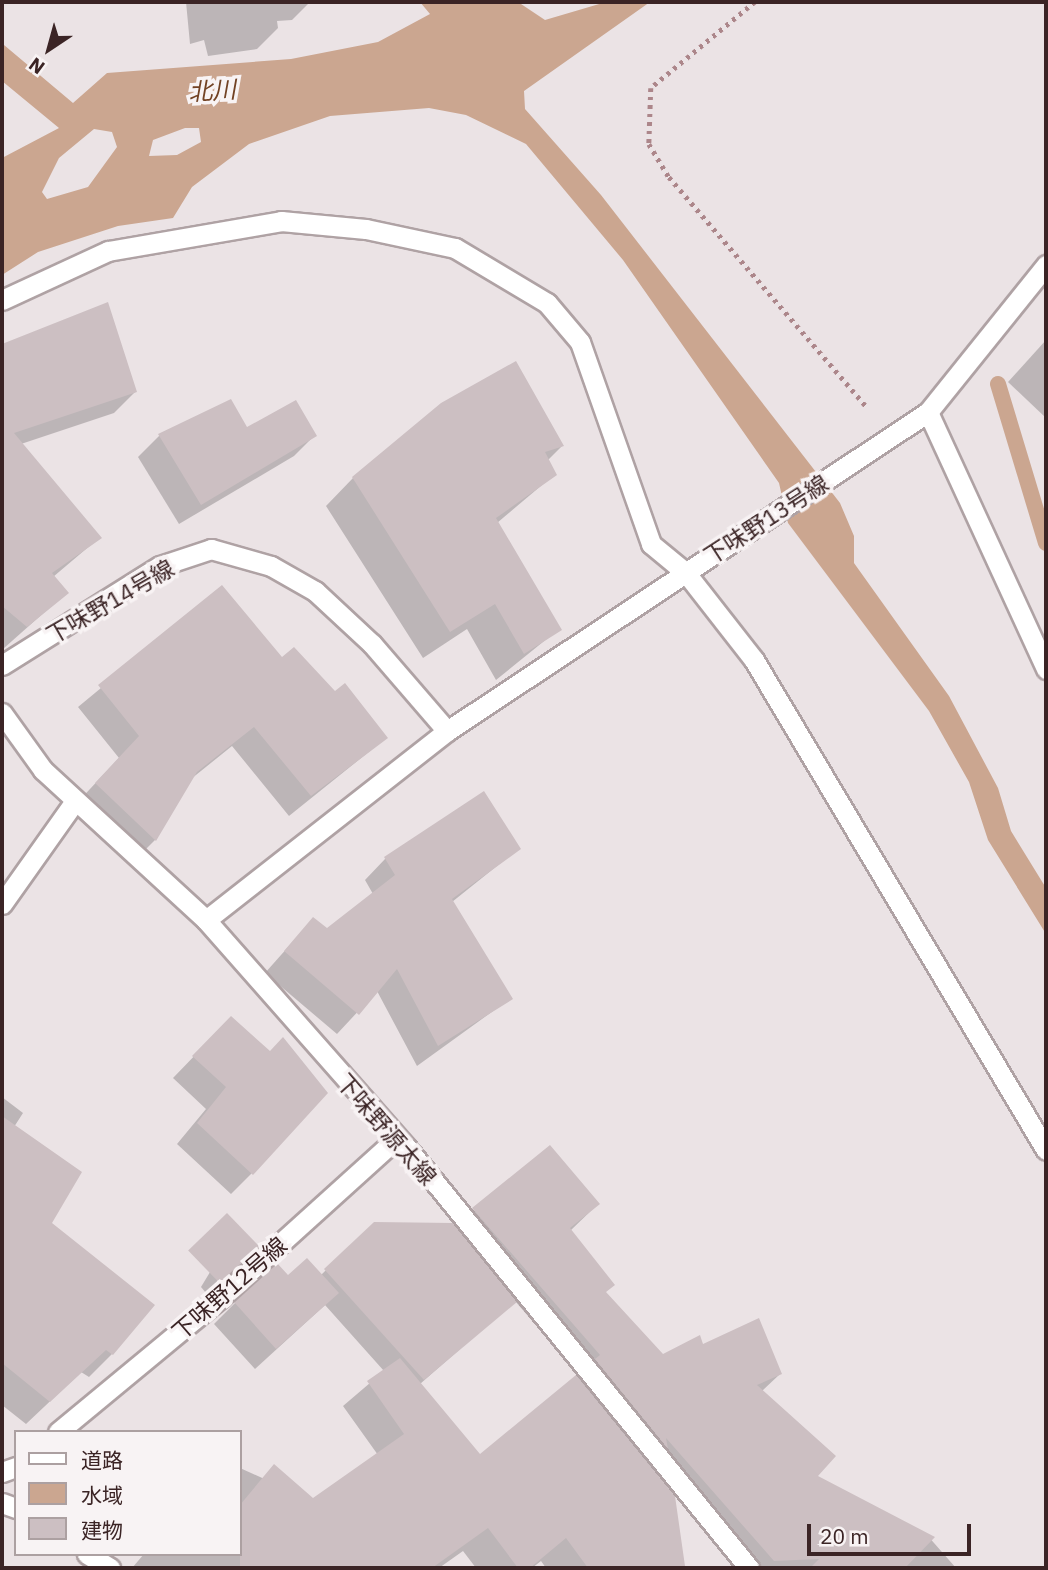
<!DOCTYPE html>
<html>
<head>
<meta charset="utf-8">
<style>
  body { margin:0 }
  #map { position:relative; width:1048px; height:1570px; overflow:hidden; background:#ebe3e5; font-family:"IBM Plex Sans","Noto Sans JP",sans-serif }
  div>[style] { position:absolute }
  .water>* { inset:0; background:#cba690 }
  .shadow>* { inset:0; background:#0003 }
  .stream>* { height:16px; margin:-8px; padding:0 8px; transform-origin:8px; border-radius:8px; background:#cba690 }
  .building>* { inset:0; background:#ccbfc2; transform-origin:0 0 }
  .path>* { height:4.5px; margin-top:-2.25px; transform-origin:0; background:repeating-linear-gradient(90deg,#ac868a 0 3.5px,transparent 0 8.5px) }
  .roads { filter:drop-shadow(2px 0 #afa2a4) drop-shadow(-2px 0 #afa2a4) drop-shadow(0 2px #afa2a4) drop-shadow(0 -2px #afa2a4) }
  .minor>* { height:19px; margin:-9.5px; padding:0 9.5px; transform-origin:9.5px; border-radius:9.5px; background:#fff }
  span { translate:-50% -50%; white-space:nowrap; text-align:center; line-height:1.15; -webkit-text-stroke:7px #f8f3f4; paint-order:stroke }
  .street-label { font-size:23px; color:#3b2425 }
  .water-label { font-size:24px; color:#724224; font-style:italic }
  .frame { position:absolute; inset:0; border:4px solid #3b2425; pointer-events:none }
  .legend { position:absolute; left:14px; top:1430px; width:228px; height:126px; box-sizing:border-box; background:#f8f3f4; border:2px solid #aca0a1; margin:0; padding:9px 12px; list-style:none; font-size:21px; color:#3b2425 }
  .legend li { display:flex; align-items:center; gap:14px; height:35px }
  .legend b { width:35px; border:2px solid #aca0a1 }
  .north { position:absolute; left:14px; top:14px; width:70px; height:70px; -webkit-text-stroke:5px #f8f3f4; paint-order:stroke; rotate:216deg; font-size:19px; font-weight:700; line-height:28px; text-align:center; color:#3b2425 }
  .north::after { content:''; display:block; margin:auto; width:24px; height:32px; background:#3b2425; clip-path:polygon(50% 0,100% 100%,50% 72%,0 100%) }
  .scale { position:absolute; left:807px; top:1524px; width:164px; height:32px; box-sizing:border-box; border:4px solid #3b2425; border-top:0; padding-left:9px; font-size:21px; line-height:24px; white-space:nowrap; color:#3b2425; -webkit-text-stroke:5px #f8f3f4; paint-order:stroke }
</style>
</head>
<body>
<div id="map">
  <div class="water">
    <div style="clip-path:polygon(evenodd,420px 2px,518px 2px,545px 20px,606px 2px,650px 2px,524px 91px,525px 109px,601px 195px,840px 503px,854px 536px,854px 563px,949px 696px,998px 788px,1011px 831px,1046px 888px,1046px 934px,988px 840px,969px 782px,929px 711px,788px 523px,779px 483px,623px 260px,526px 144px,466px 115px,429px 108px,330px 116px,249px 144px,192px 187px,173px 218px,118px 226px,38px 252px,2px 275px,2px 158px,59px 128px,2px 81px,4px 45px,73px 103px,107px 73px,291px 59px,378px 42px,430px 14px,420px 2px,185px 128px,199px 128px,201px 142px,177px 155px,149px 156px,153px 140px,185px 128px,420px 2px,94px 129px,112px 132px,117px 147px,88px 187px,47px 199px,42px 192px,59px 158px,94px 129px)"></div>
  </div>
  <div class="shadow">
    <div style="clip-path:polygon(186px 2px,310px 2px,292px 20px,277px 21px,278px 28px,257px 49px,208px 56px,204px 40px,190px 44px)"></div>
    <div style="clip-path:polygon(107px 304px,135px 392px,114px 413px,21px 444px,99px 538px,53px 577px,66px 593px,3px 649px,2px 454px,10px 448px,2px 450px,2px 346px)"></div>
    <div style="clip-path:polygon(1046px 340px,1046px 418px,1008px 382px)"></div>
    <div style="clip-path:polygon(246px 429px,315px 435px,294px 456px,179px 524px,138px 457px,159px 436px)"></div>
    <div style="clip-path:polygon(562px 446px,548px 460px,555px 474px,497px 523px,559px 629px,496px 680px,467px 629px,423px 658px,326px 506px,353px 478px)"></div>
    <div style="clip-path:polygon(222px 588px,282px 660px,386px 738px,289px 816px,232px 746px,191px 779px,155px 840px,134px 861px,75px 805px,119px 758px,78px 707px)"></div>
    <div style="clip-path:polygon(518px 849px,452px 902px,511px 998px,417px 1066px,377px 991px,337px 1034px,265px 973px,313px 919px,327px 931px,373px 894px,365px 880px,385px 859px)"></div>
    <div style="clip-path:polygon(231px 1018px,252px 1173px,231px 1194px,177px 1144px,206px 1109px,173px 1078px)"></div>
    <div style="clip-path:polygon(2px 1097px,23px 1113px,14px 1127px,50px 1224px,112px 1354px,89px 1377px,81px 1372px,26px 1424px,2px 1405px)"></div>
    <div style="clip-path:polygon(evenodd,550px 1147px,598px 1204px,570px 1231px,605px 1292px,663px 1356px,701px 1346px,780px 1374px,761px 1392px,816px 1476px,927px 1535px,956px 1568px,742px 1568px,651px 1464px,680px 1568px,546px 1568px,541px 1561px,532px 1568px,476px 1568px,463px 1551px,439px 1568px,132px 1568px,144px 1554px,240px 1554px,240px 1468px,313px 1501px,378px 1455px,343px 1406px,384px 1371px,325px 1305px,255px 1369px,214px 1324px,235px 1303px,288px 1277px,321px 1275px,374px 1223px,454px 1228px,550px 1147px,515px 1301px,580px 1376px,480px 1456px,420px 1384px,515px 1301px)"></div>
    <div style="clip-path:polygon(230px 1239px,247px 1256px,206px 1293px,201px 1287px)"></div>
  </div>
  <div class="stream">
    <div style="left:998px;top:384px;width:166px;rotate:73.2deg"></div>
  </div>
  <div class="building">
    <div style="clip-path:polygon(108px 302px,137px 392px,14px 433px,102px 538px,52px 573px,69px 593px,27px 627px,2px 606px,2px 344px)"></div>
    <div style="clip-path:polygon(516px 361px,564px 446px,545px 452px,557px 475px,496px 518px,562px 630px,524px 654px,495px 604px,450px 632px,352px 477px,441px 403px)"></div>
    <div style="clip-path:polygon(231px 399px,247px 427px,296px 400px,317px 436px,201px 505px,158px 434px)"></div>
    <div style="clip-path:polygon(222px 585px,282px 657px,294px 647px,335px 691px,345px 683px,388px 738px,311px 796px,254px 727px,197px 772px,156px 841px,95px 783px,139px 736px,98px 685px)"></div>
    <div style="clip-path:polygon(484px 791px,521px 849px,452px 899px,513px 999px,438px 1046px,397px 969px,359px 1015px,284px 951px,313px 917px,327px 928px,395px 875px,384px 857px)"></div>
    <div style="clip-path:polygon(231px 1016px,270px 1051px,283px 1037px,328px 1093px,253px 1175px,197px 1123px,226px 1087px,192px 1056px)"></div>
    <div style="clip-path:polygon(2px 1116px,82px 1172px,52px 1223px,155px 1305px,113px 1355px,106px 1350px,50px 1402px,2px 1363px)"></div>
    <div style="clip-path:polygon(550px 1145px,600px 1204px,570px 1228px,615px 1285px,606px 1292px,663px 1354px,700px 1335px,703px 1344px,759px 1318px,782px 1374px,757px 1385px,836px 1456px,818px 1476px,935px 1537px,905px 1568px,810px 1568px,819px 1559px,774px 1561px,666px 1438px,668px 1449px,595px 1359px,600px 1355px,472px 1208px)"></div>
    <div style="left:227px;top:1213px;width:46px;height:54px;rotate:46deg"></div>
    <div style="clip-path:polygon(374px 1222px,453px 1223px,517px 1302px,424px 1380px,324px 1269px)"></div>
    <div style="clip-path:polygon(307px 1258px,339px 1293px,276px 1349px,234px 1302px,277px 1263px,288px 1275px)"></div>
    <div style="clip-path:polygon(400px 1358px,480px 1454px,576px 1375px,675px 1496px,685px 1566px,588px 1568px,566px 1538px,530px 1568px,518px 1568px,488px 1528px,432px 1568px,240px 1568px,240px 1505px,274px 1464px,313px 1498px,404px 1434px,367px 1381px)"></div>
  </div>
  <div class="path">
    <div style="left:755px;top:2px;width:135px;rotate:140.4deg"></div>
    <div style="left:651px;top:88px;width:56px;rotate:92deg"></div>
    <div style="left:649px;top:144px;width:39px;rotate:59deg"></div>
    <div style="left:669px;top:177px;width:303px;rotate:49.3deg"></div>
  </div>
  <div class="roads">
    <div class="minor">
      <div style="left:2px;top:300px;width:117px;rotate:-24.8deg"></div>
      <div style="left:108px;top:251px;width:176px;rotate:-9.8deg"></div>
      <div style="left:281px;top:221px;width:85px;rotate:5.4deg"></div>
      <div style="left:366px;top:229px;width:91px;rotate:12.1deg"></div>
      <div style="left:455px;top:248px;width:107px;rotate:30.9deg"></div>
      <div style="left:547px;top:303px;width:51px;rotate:49.8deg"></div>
      <div style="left:580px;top:342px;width:214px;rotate:70.6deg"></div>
      <div style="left:651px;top:544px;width:45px;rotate:39.6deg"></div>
      <div style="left:686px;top:573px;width:110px;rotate:52deg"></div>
      <div style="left:754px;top:660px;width:570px;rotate:59.21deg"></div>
      <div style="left:928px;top:412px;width:283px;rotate:65.3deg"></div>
      <div style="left:2px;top:665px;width:186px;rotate:-32.1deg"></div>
      <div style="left:160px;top:566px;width:54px;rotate:-18.4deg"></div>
      <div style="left:211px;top:549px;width:62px;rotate:15.8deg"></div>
      <div style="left:271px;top:566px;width:51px;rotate:29.6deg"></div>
      <div style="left:315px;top:591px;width:78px;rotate:42.9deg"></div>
      <div style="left:372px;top:644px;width:115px;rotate:49.2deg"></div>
      <div style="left:2px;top:713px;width:70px;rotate:54.3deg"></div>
      <div style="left:43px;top:770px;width:222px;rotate:42.6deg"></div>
      <div style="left:206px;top:920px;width:304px;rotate:48.6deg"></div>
      <div style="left:407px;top:1148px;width:542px;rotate:50.84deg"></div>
      <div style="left:2px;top:904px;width:126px;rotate:-54.7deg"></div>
      <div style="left:206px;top:920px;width:306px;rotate:-38.1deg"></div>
      <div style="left:447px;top:731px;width:577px;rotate:-33.55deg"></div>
      <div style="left:928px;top:412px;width:189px;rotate:-51.2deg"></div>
      <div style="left:58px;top:1432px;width:212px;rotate:-39.6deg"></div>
      <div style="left:221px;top:1297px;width:234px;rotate:-42.1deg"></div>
      <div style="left:2px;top:1472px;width:15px;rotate:-20deg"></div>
      <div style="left:2px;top:1503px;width:15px;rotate:20deg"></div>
      <div style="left:87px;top:1554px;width:27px;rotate:31deg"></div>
    </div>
  </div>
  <div class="street-label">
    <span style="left:766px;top:519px;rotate:-33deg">下味野13号線</span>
    <span style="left:110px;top:601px;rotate:-30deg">下味野14号線</span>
    <span style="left:387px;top:1129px;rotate:49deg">下味野源太線</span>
    <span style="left:229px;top:1288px;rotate:-41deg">下味野12号線</span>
  </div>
  <div class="water-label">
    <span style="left:212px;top:91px;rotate:-4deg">北川</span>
  </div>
  <div class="frame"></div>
  <ul class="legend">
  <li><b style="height:9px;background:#fff"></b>道路</li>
  <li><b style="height:19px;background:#cba690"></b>水域</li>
  <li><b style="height:19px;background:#ccbfc2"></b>建物</li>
  </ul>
  <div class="north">N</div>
  <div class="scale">20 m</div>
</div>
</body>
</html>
